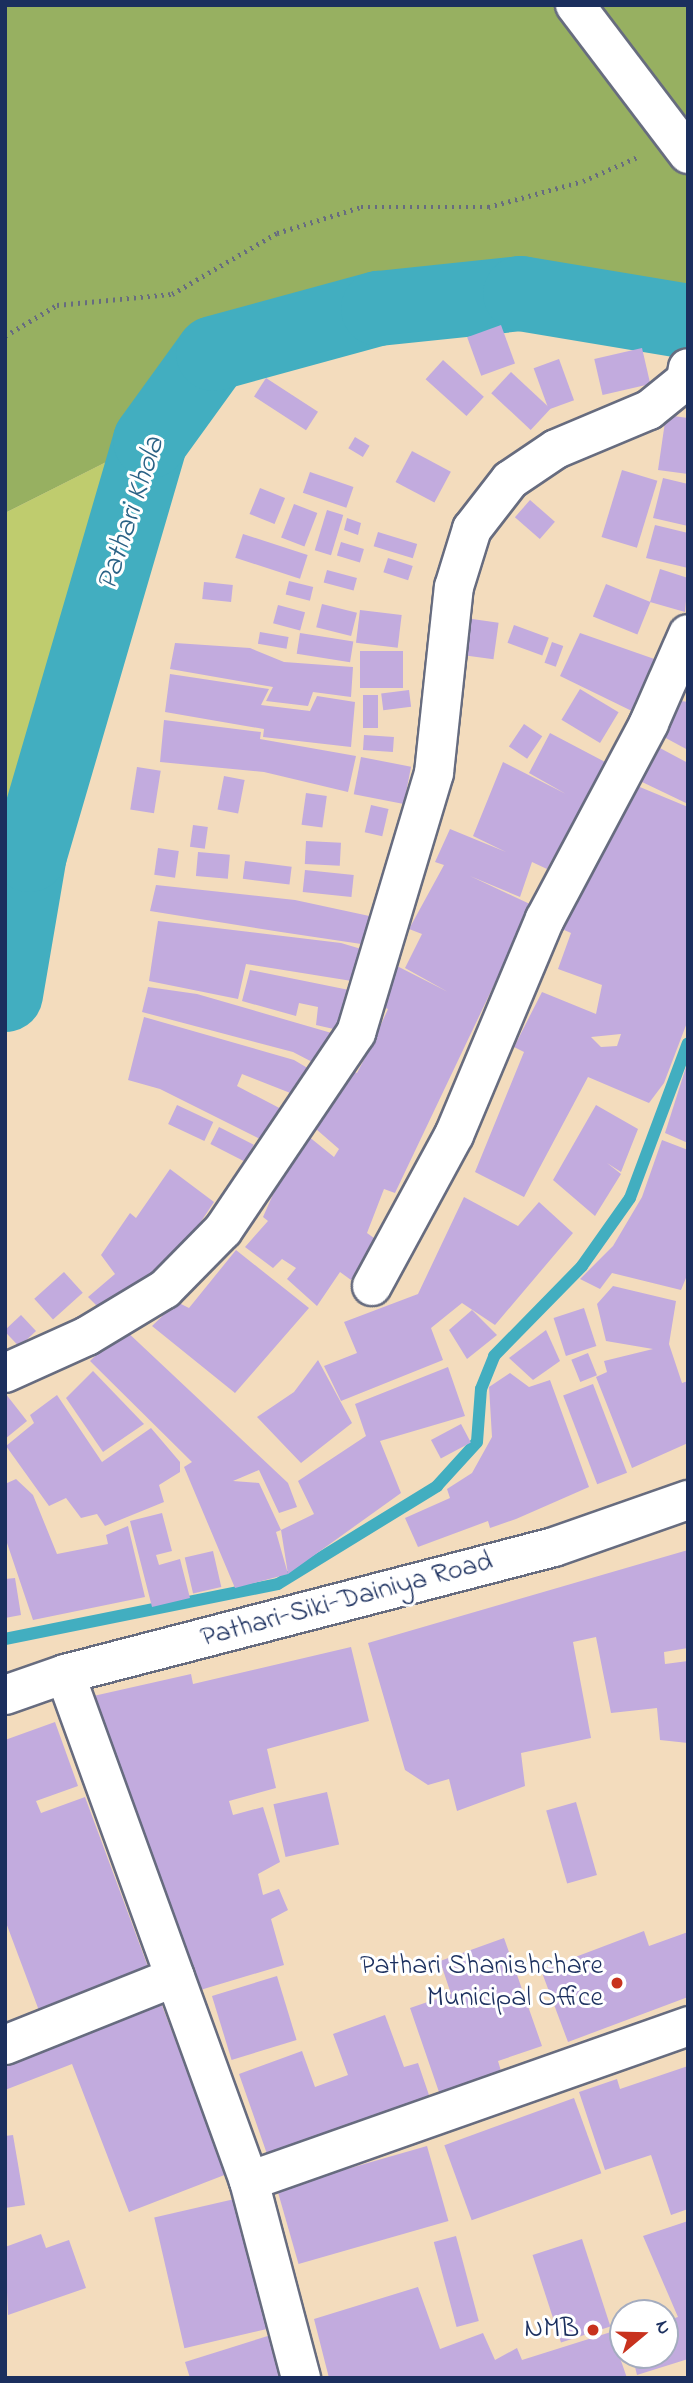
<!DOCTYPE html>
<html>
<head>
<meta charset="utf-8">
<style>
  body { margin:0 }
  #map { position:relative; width:693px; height:2383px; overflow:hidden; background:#f3dcbd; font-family:"Indie Flower",sans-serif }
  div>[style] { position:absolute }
  .green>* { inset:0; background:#bfcc6e }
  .forest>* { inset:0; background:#97b061 }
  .stream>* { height:12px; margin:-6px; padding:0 6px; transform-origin:6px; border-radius:6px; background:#42aec0 }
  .river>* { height:75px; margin:-37.5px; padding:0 37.5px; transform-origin:37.5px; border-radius:37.5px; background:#42aec0 }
  .building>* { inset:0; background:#c2abde; transform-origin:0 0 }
  .path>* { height:4.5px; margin-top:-2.25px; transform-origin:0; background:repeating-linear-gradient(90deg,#676c7f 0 2px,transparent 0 7px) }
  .roads { filter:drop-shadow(2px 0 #676c7f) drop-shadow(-2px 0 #676c7f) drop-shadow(0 2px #676c7f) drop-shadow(0 -2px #676c7f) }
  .minor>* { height:38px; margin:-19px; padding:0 19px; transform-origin:19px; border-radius:19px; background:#fff }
  .major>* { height:38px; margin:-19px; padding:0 19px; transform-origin:19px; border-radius:19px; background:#fff }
  .dots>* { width:19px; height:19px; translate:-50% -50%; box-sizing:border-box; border:4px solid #fff; border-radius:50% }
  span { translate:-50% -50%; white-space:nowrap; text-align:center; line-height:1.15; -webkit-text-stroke:6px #fff; paint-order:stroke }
  .street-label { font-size:28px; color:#1b2f5e }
  .poi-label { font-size:28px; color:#1b2f5e }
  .right { translate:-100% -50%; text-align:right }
  .water-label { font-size:30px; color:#2b6285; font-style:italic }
  .frame { position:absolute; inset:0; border:7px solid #1b2f5e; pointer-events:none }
  .north { position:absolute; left:609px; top:2299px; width:70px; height:70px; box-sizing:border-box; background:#fff; border:2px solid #a4acbf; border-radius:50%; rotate:71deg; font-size:19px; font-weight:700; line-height:28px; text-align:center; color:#1b2f5e }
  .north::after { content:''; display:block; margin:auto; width:24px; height:32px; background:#c8321e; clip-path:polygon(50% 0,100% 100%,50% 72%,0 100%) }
</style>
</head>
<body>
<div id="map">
  <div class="green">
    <div style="clip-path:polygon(150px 440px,29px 854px,5px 994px,5px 513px)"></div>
  </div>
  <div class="forest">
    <div style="clip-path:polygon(5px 5px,688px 5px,688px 321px,520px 293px,378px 308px,213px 353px,150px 440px,5px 513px)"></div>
  </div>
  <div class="stream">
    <div style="left:5px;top:1639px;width:278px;rotate:-11.4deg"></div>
    <div style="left:278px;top:1584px;width:187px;rotate:-31.6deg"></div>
    <div style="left:437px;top:1486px;width:59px;rotate:-47.7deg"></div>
    <div style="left:477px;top:1442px;width:53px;rotate:-85.7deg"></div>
    <div style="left:481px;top:1389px;width:35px;rotate:-68deg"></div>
    <div style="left:494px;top:1356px;width:126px;rotate:-45.6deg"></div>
    <div style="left:582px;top:1266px;width:83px;rotate:-54.8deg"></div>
    <div style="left:630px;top:1198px;width:165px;rotate:-69.5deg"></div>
  </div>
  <div class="river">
    <div style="left:5px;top:994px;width:142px;rotate:-80.3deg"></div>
    <div style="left:29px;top:854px;width:431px;rotate:-73.7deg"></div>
    <div style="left:150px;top:440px;width:107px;rotate:-54.1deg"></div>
    <div style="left:213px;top:353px;width:171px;rotate:-15.3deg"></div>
    <div style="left:378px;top:308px;width:143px;rotate:-6deg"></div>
    <div style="left:520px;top:293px;width:170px;rotate:9.5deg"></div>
  </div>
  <div class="building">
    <div style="left:501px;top:325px;width:41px;height:36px;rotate:70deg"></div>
    <div style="left:642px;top:348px;width:37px;height:49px;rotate:77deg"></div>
    <div style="left:559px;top:359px;width:44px;height:27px;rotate:70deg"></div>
    <div style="left:443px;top:360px;width:55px;height:26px;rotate:42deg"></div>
    <div style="left:511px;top:372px;width:54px;height:29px;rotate:43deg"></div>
    <div style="left:266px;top:378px;width:62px;height:22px;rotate:33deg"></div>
    <div style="clip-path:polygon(666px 415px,688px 418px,688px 474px,658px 470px)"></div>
    <div style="left:355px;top:437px;width:17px;height:13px;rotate:31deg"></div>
    <div style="left:412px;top:451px;width:44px;height:35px;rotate:28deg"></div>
    <div style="left:622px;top:470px;width:37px;height:70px;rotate:17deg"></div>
    <div style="left:310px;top:472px;width:46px;height:22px;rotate:19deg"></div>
    <div style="clip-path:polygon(663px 478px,688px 484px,688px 526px,653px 518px)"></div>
    <div style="left:260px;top:488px;width:27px;height:28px;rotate:22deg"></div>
    <div style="left:530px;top:500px;width:33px;height:23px;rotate:41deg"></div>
    <div style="left:294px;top:504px;width:25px;height:36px;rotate:21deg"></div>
    <div style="left:327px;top:510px;width:17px;height:42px;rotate:17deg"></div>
    <div style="clip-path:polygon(347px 518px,361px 523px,358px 535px,344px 530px)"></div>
    <div style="clip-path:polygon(655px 525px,688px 533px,688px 568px,646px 558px)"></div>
    <div style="left:378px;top:532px;width:41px;height:15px;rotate:17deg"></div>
    <div style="left:243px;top:534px;width:68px;height:25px;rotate:18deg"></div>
    <div style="left:341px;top:542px;width:24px;height:14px;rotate:17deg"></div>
    <div style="left:388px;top:558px;width:26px;height:15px;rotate:18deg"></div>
    <div style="clip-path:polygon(660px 569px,688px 578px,685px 612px,650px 602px)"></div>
    <div style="left:327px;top:570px;width:31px;height:13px;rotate:15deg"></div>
    <div style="left:289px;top:581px;width:25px;height:14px;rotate:14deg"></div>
    <div style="left:204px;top:582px;width:29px;height:17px;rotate:6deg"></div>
    <div style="left:606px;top:584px;width:48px;height:35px;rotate:22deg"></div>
    <div style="left:322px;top:604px;width:36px;height:24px;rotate:14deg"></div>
    <div style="left:278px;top:605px;width:28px;height:19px;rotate:15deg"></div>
    <div style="left:360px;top:610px;width:42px;height:33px;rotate:7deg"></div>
    <div style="left:458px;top:617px;width:41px;height:37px;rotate:8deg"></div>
    <div style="left:514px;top:625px;width:37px;height:19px;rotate:20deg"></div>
    <div style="left:260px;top:632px;width:29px;height:12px;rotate:10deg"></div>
    <div style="left:300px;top:633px;width:54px;height:21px;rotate:9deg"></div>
    <div style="clip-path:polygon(580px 633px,663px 662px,638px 714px,560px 676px)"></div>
    <div style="left:552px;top:642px;width:12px;height:22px;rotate:20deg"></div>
    <div style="clip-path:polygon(175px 643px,250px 648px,284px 662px,353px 667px,351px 697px,313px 692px,308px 706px,266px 701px,273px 687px,170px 669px)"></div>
    <div style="left:360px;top:651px;width:43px;height:37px"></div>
    <div style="clip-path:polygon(170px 674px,269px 689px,261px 705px,310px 711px,317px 696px,355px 702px,351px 747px,263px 737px,264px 729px,165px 712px)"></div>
    <div style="left:580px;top:689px;width:45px;height:36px;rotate:31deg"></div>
    <div style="left:409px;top:690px;width:17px;height:28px;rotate:83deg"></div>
    <div style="left:363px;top:695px;width:15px;height:33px"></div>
    <div style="clip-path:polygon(681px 701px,688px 702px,688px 750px,662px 736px)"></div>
    <div style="clip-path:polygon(164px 720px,261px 732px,260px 739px,356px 756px,348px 792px,264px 772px,160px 762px)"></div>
    <div style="left:524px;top:724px;width:22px;height:27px;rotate:34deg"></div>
    <div style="clip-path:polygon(550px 733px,607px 763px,547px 869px,532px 862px,520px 897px,470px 876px,532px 905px,395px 1193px,384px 1189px,367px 1233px,378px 1241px,351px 1280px,340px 1272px,317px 1306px,287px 1279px,296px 1268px,282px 1259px,273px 1268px,245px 1247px,268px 1221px,263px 1217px,275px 1190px,308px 1136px,334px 1157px,339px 1149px,316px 1129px,348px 1069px,357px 1073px,373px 1042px,388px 1009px,381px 1006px,397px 966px,448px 992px,405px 968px,422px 934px,409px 929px,444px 865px,435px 862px,450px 829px,506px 852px,473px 836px,503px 762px,566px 794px,529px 773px)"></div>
    <div style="left:364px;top:735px;width:30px;height:15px;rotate:4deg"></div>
    <div style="clip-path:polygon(658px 747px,688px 763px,688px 804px,640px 781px)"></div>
    <div style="left:361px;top:757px;width:51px;height:38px;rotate:11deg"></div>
    <div style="left:137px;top:767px;width:24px;height:43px;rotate:9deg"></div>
    <div style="left:224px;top:776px;width:21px;height:34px;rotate:11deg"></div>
    <div style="clip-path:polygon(evenodd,635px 785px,688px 807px,688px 1020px,664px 1083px,649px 1103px,588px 1077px,524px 1197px,475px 1172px,524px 1052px,514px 1047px,542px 992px,596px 1014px,602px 985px,558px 969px,571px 933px,562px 929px,635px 785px,621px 1034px,617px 1046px,601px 1047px,591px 1037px,621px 1034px)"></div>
    <div style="left:306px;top:793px;width:21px;height:32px;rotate:8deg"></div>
    <div style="left:371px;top:805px;width:18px;height:28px;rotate:13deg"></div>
    <div style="left:193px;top:825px;width:15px;height:22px;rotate:8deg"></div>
    <div style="left:306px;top:841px;width:35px;height:23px;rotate:3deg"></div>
    <div style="left:158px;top:848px;width:21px;height:27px;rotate:8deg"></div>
    <div style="left:198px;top:852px;width:32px;height:24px;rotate:5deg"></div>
    <div style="left:245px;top:861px;width:47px;height:18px;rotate:7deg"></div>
    <div style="left:305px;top:870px;width:49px;height:22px;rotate:6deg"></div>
    <div style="clip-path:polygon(156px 885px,295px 900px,374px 917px,368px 945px,281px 932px,150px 911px)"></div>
    <div style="clip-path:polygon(158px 921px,341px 943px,368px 951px,358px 982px,246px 964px,238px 999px,149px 981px)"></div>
    <div style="clip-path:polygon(250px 970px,359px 992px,347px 1032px,316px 1025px,318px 1007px,299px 1003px,296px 1016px,242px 1001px)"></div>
    <div style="clip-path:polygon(148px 987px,197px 994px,335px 1034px,320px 1066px,293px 1052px,142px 1012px)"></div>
    <div style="clip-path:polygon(144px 1017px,294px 1060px,316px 1073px,298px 1096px,242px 1074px,237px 1086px,287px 1112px,266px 1142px,160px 1089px,128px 1080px)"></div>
    <div style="clip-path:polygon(687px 1064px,688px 1064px,688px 1143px,665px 1133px)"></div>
    <div style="left:177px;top:1105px;width:40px;height:21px;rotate:25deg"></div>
    <div style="clip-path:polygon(596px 1105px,638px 1129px,621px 1172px,607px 1163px,621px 1174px,595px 1216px,553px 1180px)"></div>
    <div style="left:219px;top:1127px;width:39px;height:19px;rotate:27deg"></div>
    <div style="clip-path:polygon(662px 1140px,688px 1150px,688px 1273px,681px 1290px,612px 1273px,600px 1289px,580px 1279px,613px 1246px,642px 1197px)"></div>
    <div style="clip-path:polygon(170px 1169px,214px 1202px,180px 1253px,107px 1316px,88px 1297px,115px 1274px,101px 1255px,130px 1213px,136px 1218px)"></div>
    <div style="clip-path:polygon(464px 1197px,518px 1226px,539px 1202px,573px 1233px,495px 1325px,462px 1303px,431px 1328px,443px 1360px,341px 1401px,324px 1366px,357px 1353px,344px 1322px,418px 1294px)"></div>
    <div style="clip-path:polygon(236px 1250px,309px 1308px,235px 1393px,152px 1326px,177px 1302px,189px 1308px)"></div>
    <div style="left:64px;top:1272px;width:28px;height:40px;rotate:48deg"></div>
    <div style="clip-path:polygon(613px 1286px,676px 1301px,669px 1344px,682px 1383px,688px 1381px,688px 1443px,632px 1468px,596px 1377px,607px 1372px,604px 1361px,653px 1349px,606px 1341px,597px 1304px)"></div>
    <div style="left:584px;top:1308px;width:40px;height:32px;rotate:72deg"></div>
    <div style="clip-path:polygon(472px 1310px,497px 1335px,467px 1359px,449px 1330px)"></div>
    <div style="left:21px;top:1315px;width:22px;height:23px;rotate:47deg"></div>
    <div style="clip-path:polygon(evenodd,123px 1328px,288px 1483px,297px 1507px,279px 1513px,259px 1470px,233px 1481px,259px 1483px,281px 1530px,314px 1514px,298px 1481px,366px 1436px,355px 1404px,448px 1367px,465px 1416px,380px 1441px,401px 1493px,288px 1574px,235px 1588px,184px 1467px,192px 1462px,90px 1361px,123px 1328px,281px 1530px,288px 1574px,276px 1532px,281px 1530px)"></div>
    <div style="clip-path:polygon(546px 1330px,560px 1361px,533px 1380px,509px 1358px)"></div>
    <div style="left:588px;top:1353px;width:24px;height:18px;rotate:68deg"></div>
    <div style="clip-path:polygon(318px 1360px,352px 1423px,301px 1463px,257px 1417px,294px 1392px)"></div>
    <div style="clip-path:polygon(93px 1371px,144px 1424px,103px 1452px,66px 1398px)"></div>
    <div style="clip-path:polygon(510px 1373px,529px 1387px,550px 1380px,589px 1487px,516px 1519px,490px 1528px,488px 1521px,418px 1547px,405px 1518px,450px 1498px,447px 1489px,472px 1473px,492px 1437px,489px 1387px)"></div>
    <div style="left:593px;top:1384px;width:95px;height:32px;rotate:69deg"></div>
    <div style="clip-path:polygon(5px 1393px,27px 1421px,5px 1439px)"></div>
    <div style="clip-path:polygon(57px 1395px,102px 1462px,151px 1428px,180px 1462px,180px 1472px,159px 1485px,164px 1502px,105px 1526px,97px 1514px,81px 1518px,66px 1498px,49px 1506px,6px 1446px,34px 1423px,30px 1415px)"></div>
    <div style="left:461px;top:1424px;width:21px;height:34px;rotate:62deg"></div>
    <div style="clip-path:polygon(16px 1479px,33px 1495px,57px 1554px,108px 1544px,106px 1535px,128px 1526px,145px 1597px,33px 1620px,5px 1537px,5px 1484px)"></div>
    <div style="clip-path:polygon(162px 1513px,172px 1551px,156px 1555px,159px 1565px,180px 1559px,190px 1598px,152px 1607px,130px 1521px)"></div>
    <div style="clip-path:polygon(688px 1550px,688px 1648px,664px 1652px,665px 1664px,688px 1661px,688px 1743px,660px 1740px,657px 1708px,611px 1713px,596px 1637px,573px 1642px,591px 1738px,521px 1753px,525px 1786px,457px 1811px,449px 1779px,428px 1785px,405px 1770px,368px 1643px)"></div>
    <div style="left:213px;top:1551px;width:37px;height:29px;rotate:77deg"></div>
    <div style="clip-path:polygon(15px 1578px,21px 1615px,5px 1618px,5px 1579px)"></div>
    <div style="clip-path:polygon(351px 1647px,369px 1721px,267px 1749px,276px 1788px,229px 1801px,233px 1815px,263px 1807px,280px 1862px,258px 1874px,263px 1895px,279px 1889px,288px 1910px,271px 1919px,284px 1965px,197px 1991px,129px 1792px,119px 1793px,89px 1697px,191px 1674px,193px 1684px)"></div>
    <div style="clip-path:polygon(55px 1722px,78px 1786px,36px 1801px,41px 1813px,85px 1797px,151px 1975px,41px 2016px,5px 1920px,5px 1740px)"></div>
    <div style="left:327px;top:1792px;width:54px;height:55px;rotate:77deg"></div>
    <div style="left:576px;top:1802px;width:76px;height:31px;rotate:74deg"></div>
    <div style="clip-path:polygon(644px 1931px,649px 1946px,688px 1932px,688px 1997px,568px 2042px,541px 1970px)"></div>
    <div style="clip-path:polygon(504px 1938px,542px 2046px,498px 2061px,501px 2071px,439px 2092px,410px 2008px,451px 1994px,440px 1961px)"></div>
    <div style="left:277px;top:1976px;width:67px;height:68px;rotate:73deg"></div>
    <div style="clip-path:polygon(161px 2003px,227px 2174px,129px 2212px,72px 2064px,5px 2090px,5px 2062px)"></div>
    <div style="clip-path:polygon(385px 2015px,404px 2067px,418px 2063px,430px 2098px,267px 2154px,239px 2074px,302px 2051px,315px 2087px,348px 2075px,333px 2034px)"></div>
    <div style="clip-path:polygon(688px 2066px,688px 2209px,671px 2215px,651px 2155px,605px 2170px,579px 2092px,617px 2079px,620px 2089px)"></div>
    <div style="left:574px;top:2098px;width:80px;height:138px;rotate:70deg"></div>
    <div style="clip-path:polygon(13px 2135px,25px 2205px,5px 2208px,5px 2136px)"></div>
    <div style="left:427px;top:2146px;width:78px;height:156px;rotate:74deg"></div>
    <div style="left:239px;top:2198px;width:134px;height:87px;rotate:77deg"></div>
    <div style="clip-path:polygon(688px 2221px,688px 2359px,637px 2375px,632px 2355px,665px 2355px,665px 2321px,678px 2317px,643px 2236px)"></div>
    <div style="clip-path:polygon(41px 2234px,46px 2248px,69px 2240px,86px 2288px,8px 2315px,5px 2247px)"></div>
    <div style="left:456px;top:2236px;width:88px;height:23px;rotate:75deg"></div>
    <div style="left:582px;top:2239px;width:92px;height:52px;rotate:72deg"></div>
    <div style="clip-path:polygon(418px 2287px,440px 2349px,483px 2333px,495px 2360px,517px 2348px,522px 2360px,611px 2332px,627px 2378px,329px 2378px,314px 2319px)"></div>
    <div style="clip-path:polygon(271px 2335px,285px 2378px,190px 2378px,185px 2362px)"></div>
  </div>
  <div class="path">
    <div style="left:5px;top:336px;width:61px;rotate:-30.8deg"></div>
    <div style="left:57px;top:305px;width:116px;rotate:-5.5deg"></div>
    <div style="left:172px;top:294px;width:121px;rotate:-30.2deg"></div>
    <div style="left:277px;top:233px;width:88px;rotate:-17.2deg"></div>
    <div style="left:361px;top:207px;width:127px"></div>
    <div style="left:488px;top:207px;width:98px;rotate:-15.3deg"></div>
    <div style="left:583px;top:181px;width:62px;rotate:-23.7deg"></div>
  </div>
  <div class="roads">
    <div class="minor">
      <div style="left:575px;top:5px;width:187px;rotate:52.8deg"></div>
      <div style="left:372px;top:1286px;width:172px;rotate:-61.5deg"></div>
      <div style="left:454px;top:1135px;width:234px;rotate:-67.2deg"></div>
      <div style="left:545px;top:919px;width:222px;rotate:-62deg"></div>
      <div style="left:649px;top:723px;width:97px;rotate:-66.3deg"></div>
      <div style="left:5px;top:1373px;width:90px;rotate:-24.3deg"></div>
      <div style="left:87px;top:1336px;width:91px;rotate:-31.1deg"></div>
      <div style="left:165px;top:1289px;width:83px;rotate:-45.5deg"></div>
      <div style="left:223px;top:1230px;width:238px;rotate:-56deg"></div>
      <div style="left:356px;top:1033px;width:271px;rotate:-73.3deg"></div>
      <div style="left:434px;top:773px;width:187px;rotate:-83.9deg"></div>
      <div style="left:454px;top:587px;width:61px;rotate:-72.8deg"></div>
      <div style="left:472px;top:529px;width:62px;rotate:-52.2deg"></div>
      <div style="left:510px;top:480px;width:55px;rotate:-34deg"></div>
      <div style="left:556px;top:449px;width:101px;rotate:-22.8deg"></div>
      <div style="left:649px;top:410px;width:48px;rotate:-39deg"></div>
      <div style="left:686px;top:380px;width:12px;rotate:-81deg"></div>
      <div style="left:65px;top:1674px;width:539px;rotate:70.05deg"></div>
      <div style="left:249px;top:2181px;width:204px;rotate:75.2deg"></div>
      <div style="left:5px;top:2045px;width:183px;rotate:-21.8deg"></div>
      <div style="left:249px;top:2181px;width:466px;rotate:-19.4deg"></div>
    </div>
    <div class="major">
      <div style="left:5px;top:1695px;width:64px;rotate:-19.3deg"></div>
      <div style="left:65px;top:1674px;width:505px;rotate:-14.56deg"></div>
      <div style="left:554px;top:1547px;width:142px;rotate:-19.3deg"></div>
    </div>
  </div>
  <div class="dots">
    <div style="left:617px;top:1983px;background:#c8321e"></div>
    <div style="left:593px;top:2330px;background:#c8321e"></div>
  </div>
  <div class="street-label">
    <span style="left:347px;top:1601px;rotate:-15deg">Pathari-Siki-Dainiya Road</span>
  </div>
  <div class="poi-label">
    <span class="right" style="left:603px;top:1983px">Pathari Shanishchare<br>Municipal Office</span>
    <span class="right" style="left:579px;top:2330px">NMB</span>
  </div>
  <div class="water-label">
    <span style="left:132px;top:514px;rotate:-72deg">Pathari Khola</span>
  </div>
  <div class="frame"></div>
  <div class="north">N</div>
</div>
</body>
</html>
